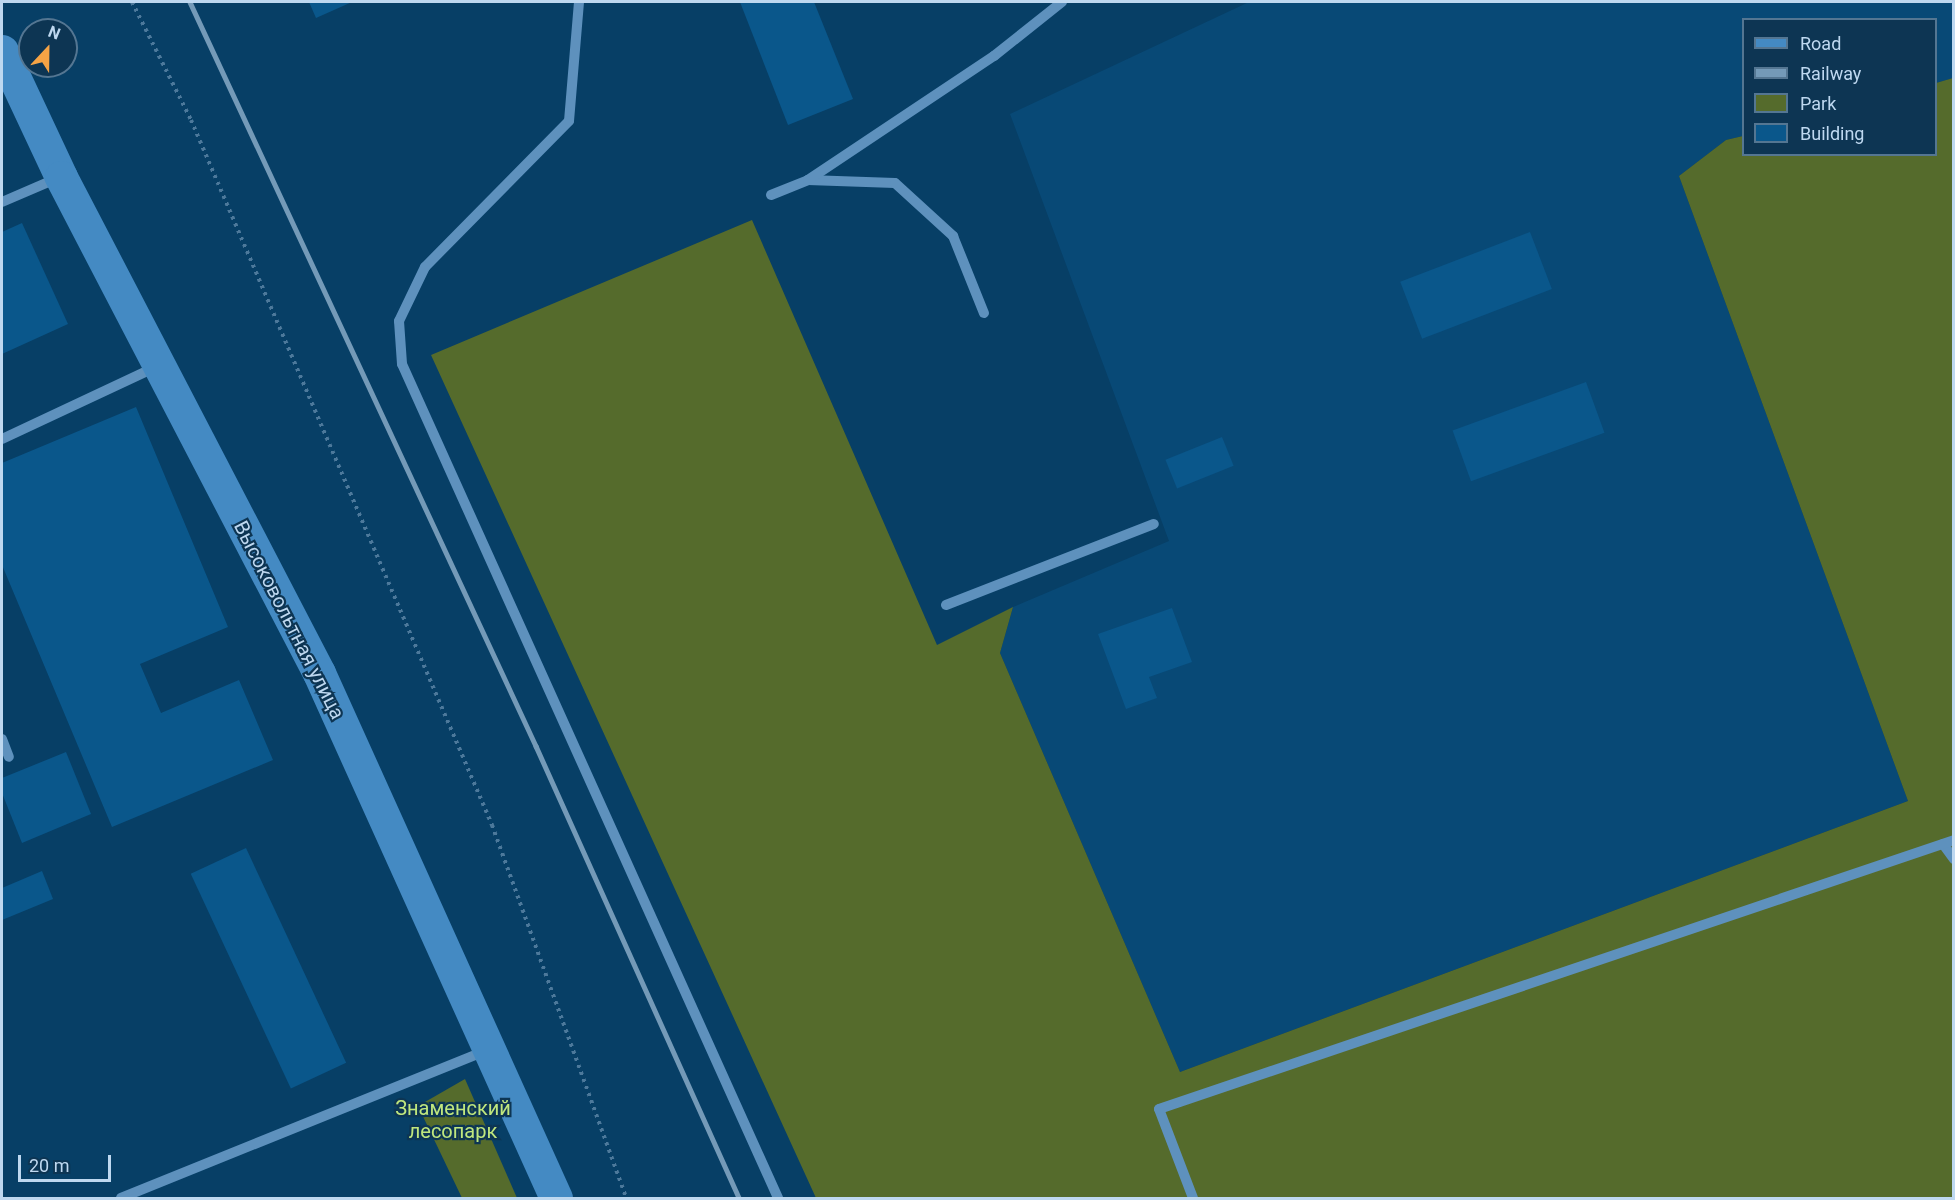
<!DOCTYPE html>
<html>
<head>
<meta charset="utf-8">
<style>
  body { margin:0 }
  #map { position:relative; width:1955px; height:1200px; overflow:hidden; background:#073f66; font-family:Roboto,sans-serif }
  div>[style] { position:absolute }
  .built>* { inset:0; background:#084976 }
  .green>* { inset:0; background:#556b2c }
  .building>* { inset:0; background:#0a578b; transform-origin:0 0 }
  .path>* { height:4px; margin-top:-2px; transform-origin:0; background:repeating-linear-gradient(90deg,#4d799b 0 3px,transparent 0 7.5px) }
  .minor>* { height:10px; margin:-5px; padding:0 5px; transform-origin:5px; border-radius:5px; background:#5e91bd }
  .major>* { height:33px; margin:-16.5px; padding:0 16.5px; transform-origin:16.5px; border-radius:16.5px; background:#448ac3 }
  .rail>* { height:4.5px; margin:-2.25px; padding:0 2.25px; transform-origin:2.25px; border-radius:2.25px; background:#749ab8 }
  span { translate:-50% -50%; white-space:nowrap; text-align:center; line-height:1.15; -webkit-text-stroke:4.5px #0d3553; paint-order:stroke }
  .street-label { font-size:20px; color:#bed8f0 }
  .park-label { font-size:20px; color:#c0e77e }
  .frame { position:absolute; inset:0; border:3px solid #bed8f0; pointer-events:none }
  .legend { position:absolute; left:1742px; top:18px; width:195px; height:138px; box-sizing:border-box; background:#0d3553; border:2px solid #547692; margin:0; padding:8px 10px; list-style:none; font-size:18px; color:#bed8f0 }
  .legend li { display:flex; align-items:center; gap:12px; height:30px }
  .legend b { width:30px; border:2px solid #547692 }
  .north { position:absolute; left:18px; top:18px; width:60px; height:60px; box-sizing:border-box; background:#0d3553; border:2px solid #547692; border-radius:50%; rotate:22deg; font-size:16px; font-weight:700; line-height:24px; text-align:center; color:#bed8f0 }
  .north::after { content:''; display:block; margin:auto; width:21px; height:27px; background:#f5a345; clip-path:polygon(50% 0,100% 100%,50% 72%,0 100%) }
  .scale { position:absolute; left:18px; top:1155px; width:93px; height:27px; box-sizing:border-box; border:3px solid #bed8f0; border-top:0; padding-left:8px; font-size:18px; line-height:21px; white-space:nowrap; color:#bed8f0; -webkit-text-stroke:4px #0d3553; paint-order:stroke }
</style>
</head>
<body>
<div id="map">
  <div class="built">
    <div style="clip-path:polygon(1249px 2px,1953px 2px,1953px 78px,1936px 83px,1936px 20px,1744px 20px,1743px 136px,1726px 140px,1679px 176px,1908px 801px,1180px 1072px,1000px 653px,1013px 607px,1169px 541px,1010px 114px)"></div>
  </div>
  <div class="green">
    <div style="clip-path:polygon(1953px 78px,1953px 1198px,816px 1198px,431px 355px,752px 220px,937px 645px,1013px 607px,1000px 653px,1180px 1072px,1908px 801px,1679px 176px,1726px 140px,1743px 136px,1744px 154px,1936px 154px,1936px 83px)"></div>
    <div style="clip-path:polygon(465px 1079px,517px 1198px,462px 1198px,418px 1106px)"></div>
  </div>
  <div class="building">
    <div style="clip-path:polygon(309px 2px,352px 2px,316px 18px)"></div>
    <div style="clip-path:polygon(740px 2px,814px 2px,853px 99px,788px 125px)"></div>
    <div style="clip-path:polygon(22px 223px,68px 324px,2px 354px,2px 232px)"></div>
    <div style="left:1530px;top:232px;width:61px;height:139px;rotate:69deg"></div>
    <div style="left:1586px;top:382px;width:54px;height:142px;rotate:70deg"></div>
    <div style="clip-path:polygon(136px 407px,228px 627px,140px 664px,161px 713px,239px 680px,273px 760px,112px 827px,2px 565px,2px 463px)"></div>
    <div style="left:1222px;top:437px;width:31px;height:61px;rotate:68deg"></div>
    <div style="clip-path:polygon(1172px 608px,1192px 662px,1149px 677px,1157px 698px,1126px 709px,1098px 634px)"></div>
    <div style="clip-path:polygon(66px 752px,91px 814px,22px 843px,2px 793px,2px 778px)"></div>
    <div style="left:246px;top:848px;width:237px;height:61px;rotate:65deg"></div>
    <div style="clip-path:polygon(42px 871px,53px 899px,2px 920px,2px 888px)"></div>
  </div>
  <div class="path">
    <div style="left:132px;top:2px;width:132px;rotate:63.4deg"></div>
    <div style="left:191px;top:120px;width:767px;rotate:66.88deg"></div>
    <div style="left:492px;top:825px;width:396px;rotate:70.2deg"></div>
  </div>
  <div class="minor">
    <div style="left:579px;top:2px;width:119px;rotate:94.8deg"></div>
    <div style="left:569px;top:121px;width:205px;rotate:134.6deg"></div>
    <div style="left:425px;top:267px;width:60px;rotate:115.7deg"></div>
    <div style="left:399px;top:321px;width:43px;rotate:86deg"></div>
    <div style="left:402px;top:364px;width:915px;rotate:65.73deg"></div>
    <div style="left:808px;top:180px;width:87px;rotate:2deg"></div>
    <div style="left:895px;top:183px;width:79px;rotate:42.4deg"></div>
    <div style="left:953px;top:236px;width:83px;rotate:68.1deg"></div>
    <div style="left:771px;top:195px;width:40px;rotate:-22deg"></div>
    <div style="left:808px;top:180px;width:224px;rotate:-33.7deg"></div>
    <div style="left:994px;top:56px;width:87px;rotate:-38.5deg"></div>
    <div style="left:2px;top:202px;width:61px;rotate:-23.2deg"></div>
    <div style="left:2px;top:439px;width:170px;rotate:-25.1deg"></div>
    <div style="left:946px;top:605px;width:223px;rotate:-21.3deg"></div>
    <div style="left:2px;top:739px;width:19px;rotate:69deg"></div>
    <div style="left:1943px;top:844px;width:19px;rotate:54deg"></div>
    <div style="left:121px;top:1198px;width:393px;rotate:-22deg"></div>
    <div style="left:1193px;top:1198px;width:95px;rotate:-110.9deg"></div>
    <div style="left:1159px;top:1109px;width:839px;rotate:-18.69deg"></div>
  </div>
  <div class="major">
    <div style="left:2px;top:51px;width:139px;rotate:64.9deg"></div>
    <div style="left:61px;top:177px;width:559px;rotate:62.52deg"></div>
    <div style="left:319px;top:673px;width:576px;rotate:65.7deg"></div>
  </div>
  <div class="rail">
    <div style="left:190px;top:2px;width:821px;rotate:65.06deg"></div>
    <div style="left:536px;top:746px;width:495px;rotate:65.8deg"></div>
  </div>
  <div class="street-label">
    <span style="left:289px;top:620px;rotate:63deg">Высоковольтная улица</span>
  </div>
  <div class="park-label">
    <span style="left:453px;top:1120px">Знаменский<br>лесопарк</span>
  </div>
  <div class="frame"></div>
  <ul class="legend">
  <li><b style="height:8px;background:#448ac3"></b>Road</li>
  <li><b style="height:8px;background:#749ab8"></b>Railway</li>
  <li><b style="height:16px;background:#556b2c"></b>Park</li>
  <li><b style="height:16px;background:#0a578b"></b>Building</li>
  </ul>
  <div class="north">N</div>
  <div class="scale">20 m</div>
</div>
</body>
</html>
